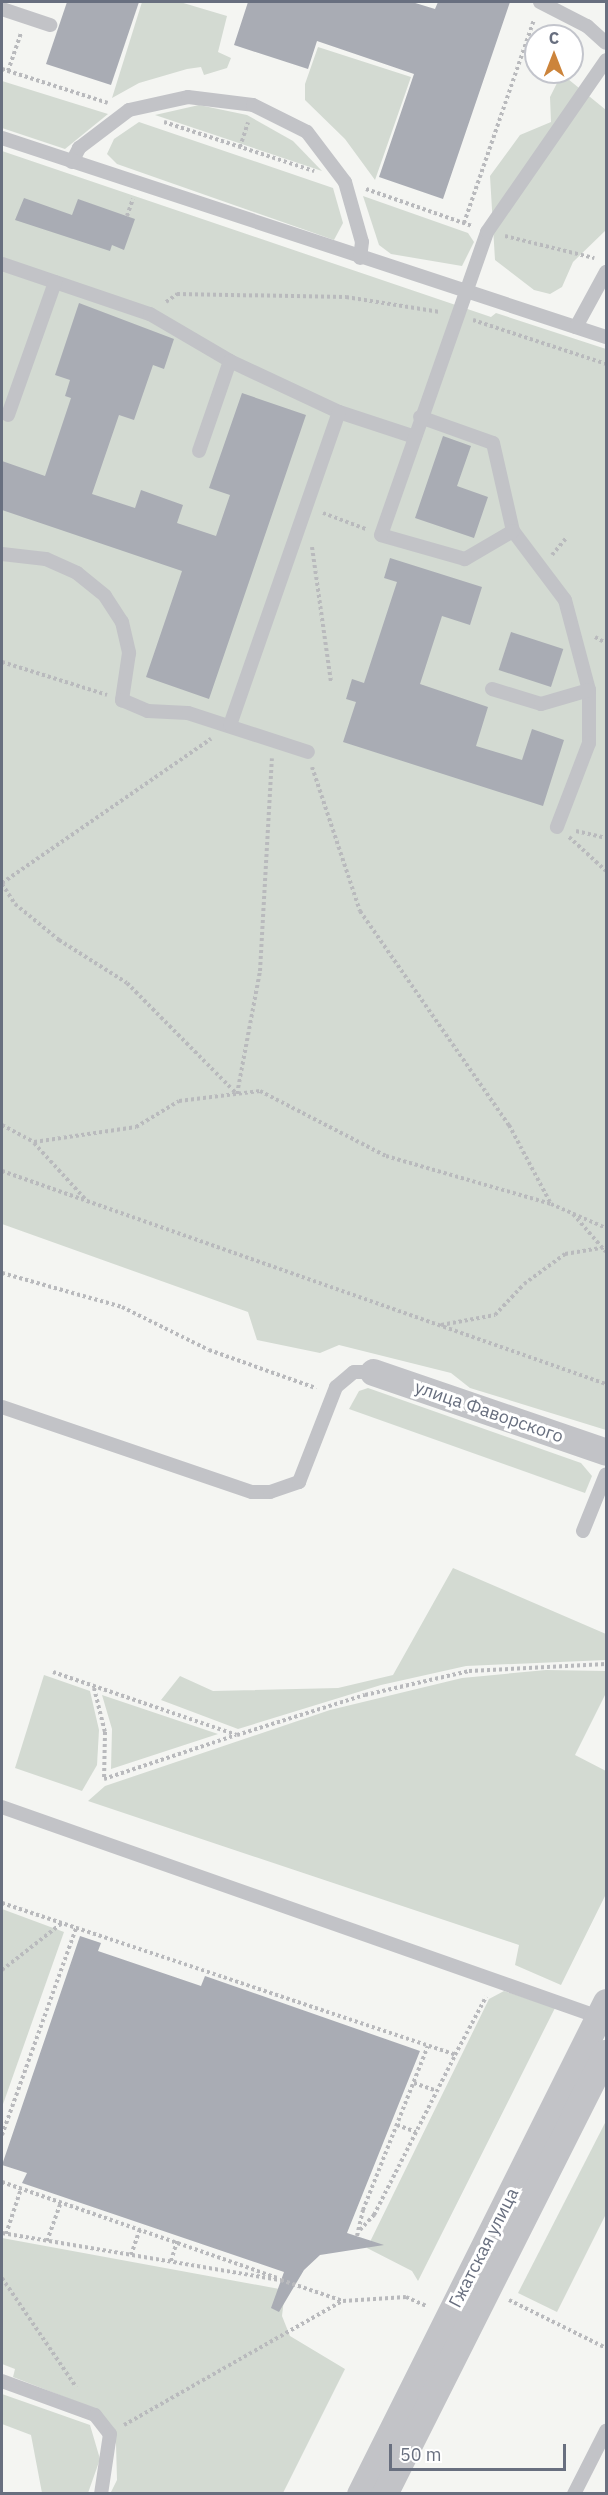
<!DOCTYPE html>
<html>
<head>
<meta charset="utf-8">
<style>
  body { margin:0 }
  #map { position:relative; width:608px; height:2495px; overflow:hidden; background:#f4f5f2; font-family:"IBM Plex Sans",sans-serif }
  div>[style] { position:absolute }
  .green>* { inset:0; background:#d3dad2 }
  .building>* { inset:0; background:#a9acb4; transform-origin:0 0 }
  .path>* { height:4px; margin-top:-2px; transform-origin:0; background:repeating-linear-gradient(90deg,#b9babd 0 3px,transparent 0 6px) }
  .lane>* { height:14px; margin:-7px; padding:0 7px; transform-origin:7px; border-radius:7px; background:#c2c3c7 }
  .street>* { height:27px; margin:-13.5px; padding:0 13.5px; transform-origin:13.5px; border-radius:13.5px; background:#c2c3c7 }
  span { translate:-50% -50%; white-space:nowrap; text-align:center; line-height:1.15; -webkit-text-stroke:6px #fff; paint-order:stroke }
  .street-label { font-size:18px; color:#686f7f }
  .frame { position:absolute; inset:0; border:3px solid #686f7f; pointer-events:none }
  .north { position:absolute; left:524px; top:24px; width:60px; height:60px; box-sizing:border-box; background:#fff; border:2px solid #c3c5cc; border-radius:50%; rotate:0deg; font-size:16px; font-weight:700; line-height:24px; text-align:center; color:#686f7f }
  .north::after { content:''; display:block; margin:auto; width:21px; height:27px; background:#cc843b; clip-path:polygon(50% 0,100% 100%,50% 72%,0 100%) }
  .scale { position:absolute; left:389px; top:2444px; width:177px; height:27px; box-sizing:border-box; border:3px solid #686f7f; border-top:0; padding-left:8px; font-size:18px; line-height:21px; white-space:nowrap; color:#686f7f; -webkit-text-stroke:4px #fff; paint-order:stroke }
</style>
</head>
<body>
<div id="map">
  <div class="green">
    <div style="clip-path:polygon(142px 2px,180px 2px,227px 16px,218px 52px,231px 58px,227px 68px,204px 75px,201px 67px,187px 69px,139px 83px,112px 98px)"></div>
    <div style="clip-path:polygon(318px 47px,411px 77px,375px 180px,345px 139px,305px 100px,305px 84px)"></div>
    <div style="clip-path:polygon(568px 79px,606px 110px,606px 230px,573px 262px,562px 287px,550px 294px,534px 290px,495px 260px,490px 176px,520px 135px,551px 122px,550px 97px,557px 83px)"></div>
    <div style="clip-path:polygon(2px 81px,108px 114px,65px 149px,2px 128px)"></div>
    <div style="clip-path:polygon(199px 105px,247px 115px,293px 141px,322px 171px,155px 115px)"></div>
    <div style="clip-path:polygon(139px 122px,333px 188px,343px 223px,334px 240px,117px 164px,107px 154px,114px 139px)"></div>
    <div style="clip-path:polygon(2px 151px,491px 317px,496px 313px,606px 349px,606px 1430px,470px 1388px,451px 1373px,339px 1345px,320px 1353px,257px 1340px,248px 1312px,2px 1224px)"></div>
    <div style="clip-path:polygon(363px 196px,468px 233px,474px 242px,462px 266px,391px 254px,379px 245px)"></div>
    <div style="clip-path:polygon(368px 1388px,581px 1463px,592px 1476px,585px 1493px,349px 1409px,359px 1391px)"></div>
    <div style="clip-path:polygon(453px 1568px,606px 1634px,606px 1660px,466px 1666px,381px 1685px,238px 1729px,161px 1700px,180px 1676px,213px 1691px,338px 1688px,393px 1675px)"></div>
    <div style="clip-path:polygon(546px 1670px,606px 1671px,606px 1693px,575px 1755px,606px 1771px,606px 1894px,561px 1985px,515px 1965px,519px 1945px,88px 1801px,105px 1786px,330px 1710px,462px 1678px)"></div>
    <div style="clip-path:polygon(44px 1675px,90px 1691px,99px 1730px,97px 1765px,82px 1791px,15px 1768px)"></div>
    <div style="clip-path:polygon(102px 1695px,218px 1734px,111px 1769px,112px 1729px)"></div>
    <div style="clip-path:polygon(2px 1909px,64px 1932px,2px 2107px)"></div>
    <div style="clip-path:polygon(504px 1991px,555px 2008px,418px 2281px,412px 2271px,367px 2248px,489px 1999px)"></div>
    <div style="clip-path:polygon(606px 2121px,606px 2214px,557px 2312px,518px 2293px)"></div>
    <div style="clip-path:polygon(2px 2238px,285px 2290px,282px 2316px,290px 2336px,345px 2369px,283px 2493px,110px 2494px,117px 2480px,116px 2444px,98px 2410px,13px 2377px,15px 2369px,2px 2364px)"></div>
    <div style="clip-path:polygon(2px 2394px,90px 2425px,100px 2459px,88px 2493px,42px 2493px,31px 2435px,2px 2424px)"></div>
  </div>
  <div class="building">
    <div style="clip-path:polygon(67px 2px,139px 2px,111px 85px,46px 64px)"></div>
    <div style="clip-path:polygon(248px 2px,412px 2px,435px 9px,438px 2px,510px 2px,443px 199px,379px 177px,414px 74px,317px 41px,308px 69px,234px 45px)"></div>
    <div style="clip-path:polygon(24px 198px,72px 215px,78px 199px,135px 219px,124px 250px,112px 245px,110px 251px,15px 220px)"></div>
    <div style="clip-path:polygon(79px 303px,174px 339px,164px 369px,153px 365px,134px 420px,119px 415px,92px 494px,135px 508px,141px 490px,183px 505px,177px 523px,216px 536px,230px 495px,209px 488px,242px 393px,306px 415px,209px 699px,146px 677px,182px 571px,2px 510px,2px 461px,45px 476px,71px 398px,65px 396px,70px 380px,55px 375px)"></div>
    <div style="clip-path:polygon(443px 436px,471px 446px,457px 486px,488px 497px,474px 538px,415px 518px)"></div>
    <div style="clip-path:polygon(390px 558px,482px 587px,470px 625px,442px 616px,420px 684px,488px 707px,476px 746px,522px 760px,532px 729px,564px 740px,543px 806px,343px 742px,356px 702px,346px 699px,352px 679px,364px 683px,397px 582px,384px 578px)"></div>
    <div style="left:511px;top:632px;width:55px;height:40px;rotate:18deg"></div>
    <div style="clip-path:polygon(80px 1936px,101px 1943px,98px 1951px,201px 1986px,205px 1976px,420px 2051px,347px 2233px,384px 2245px,320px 2255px,304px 2270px,279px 2312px,271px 2308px,284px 2272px,22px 2183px,27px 2173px,2px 2165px)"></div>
  </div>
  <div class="path">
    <div style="left:2px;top:69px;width:111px;rotate:17.8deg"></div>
    <div style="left:8px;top:71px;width:40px;rotate:-71.1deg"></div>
    <div style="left:164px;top:122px;width:158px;rotate:18.1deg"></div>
    <div style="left:240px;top:147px;width:26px;rotate:-72deg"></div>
    <div style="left:366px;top:189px;width:112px;rotate:19.2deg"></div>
    <div style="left:127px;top:216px;width:18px;rotate:-71deg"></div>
    <div style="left:464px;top:223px;width:215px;rotate:-71deg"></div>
    <div style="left:505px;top:236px;width:92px;rotate:13.9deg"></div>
    <div style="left:166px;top:302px;width:14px;rotate:-36deg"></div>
    <div style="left:177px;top:294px;width:169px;rotate:1deg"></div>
    <div style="left:346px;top:297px;width:95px;rotate:9.1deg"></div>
    <div style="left:473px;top:320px;width:140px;rotate:18.3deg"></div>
    <div style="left:323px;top:513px;width:46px;rotate:20.4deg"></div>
    <div style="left:312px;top:547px;width:137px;rotate:82deg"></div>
    <div style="left:552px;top:555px;width:23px;rotate:-50deg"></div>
    <div style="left:595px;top:637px;width:13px;rotate:29deg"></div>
    <div style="left:2px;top:662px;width:110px;rotate:17.4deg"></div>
    <div style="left:312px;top:767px;width:152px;rotate:71.6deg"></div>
    <div style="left:360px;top:911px;width:261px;rotate:55.2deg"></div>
    <div style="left:509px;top:1125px;width:89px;rotate:62deg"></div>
    <div style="left:576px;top:831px;width:31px;rotate:13deg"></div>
    <div style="left:569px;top:837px;width:50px;rotate:42.6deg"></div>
    <div style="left:2px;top:883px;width:254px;rotate:-34.6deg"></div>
    <div style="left:2px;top:884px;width:24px;rotate:57deg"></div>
    <div style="left:15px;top:904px;width:57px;rotate:39.3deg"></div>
    <div style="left:59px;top:940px;width:80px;rotate:32.3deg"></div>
    <div style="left:127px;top:983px;width:155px;rotate:45.3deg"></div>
    <div style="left:237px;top:1094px;width:125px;rotate:-79.4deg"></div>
    <div style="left:260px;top:971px;width:213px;rotate:-86.8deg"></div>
    <div style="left:2px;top:1125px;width:36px;rotate:28deg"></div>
    <div style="left:34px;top:1142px;width:103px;rotate:-8.4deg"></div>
    <div style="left:136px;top:1127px;width:50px;rotate:-31.2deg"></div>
    <div style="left:179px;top:1101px;width:82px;rotate:-7deg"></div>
    <div style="left:260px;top:1091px;width:142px;rotate:27.3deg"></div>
    <div style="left:386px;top:1156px;width:172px;rotate:16.2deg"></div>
    <div style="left:551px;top:1204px;width:60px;rotate:23.6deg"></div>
    <div style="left:34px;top:1143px;width:77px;rotate:47.6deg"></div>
    <div style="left:2px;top:1171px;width:640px;rotate:19.43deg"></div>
    <div style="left:573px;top:1214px;width:50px;rotate:49deg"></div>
    <div style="left:2px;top:1273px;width:125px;rotate:15.8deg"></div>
    <div style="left:122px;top:1307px;width:97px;rotate:26.3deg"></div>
    <div style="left:209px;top:1350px;width:114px;rotate:19.6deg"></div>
    <div style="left:441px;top:1325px;width:55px;rotate:-10.5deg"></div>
    <div style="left:495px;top:1315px;width:42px;rotate:-46.9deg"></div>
    <div style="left:524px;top:1284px;width:51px;rotate:-36.2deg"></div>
    <div style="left:565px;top:1254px;width:42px;rotate:-9.7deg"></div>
    <div style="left:53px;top:1672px;width:194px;rotate:18.9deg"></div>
    <div style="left:237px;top:1735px;width:134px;rotate:-17.4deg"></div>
    <div style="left:365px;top:1695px;width:107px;rotate:-13deg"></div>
    <div style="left:469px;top:1671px;width:137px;rotate:-2.9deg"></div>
    <div style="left:94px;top:1688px;width:45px;rotate:76deg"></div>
    <div style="left:105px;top:1732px;width:47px;rotate:91.2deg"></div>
    <div style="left:104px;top:1779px;width:139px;rotate:-18.4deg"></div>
    <div style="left:2px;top:1903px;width:478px;rotate:18.5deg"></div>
    <div style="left:455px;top:2055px;width:66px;rotate:-61.9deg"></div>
    <div style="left:2px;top:1970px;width:76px;rotate:-38.1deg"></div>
    <div style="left:414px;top:2083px;width:24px;rotate:19deg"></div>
    <div style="left:397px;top:2125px;width:20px;rotate:20deg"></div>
    <div style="left:2px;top:2135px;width:220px;rotate:-70.3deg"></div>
    <div style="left:2px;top:2182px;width:292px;rotate:19.2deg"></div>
    <div style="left:360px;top:2230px;width:21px;rotate:-47deg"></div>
    <div style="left:374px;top:2215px;width:179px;rotate:-63.1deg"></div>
    <div style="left:2px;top:2233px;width:283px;rotate:9.6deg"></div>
    <div style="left:281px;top:2280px;width:65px;rotate:18.7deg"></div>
    <div style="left:343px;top:2301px;width:63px;rotate:-3.6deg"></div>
    <div style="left:406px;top:2297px;width:22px;rotate:24deg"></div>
    <div style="left:6px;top:2234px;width:47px;rotate:-71.6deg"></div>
    <div style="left:357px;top:2236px;width:27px;rotate:-77deg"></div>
    <div style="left:363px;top:2210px;width:176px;rotate:-68.4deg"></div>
    <div style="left:47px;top:2241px;width:41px;rotate:-70.3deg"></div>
    <div style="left:131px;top:2255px;width:28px;rotate:-71deg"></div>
    <div style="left:171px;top:2261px;width:21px;rotate:-73deg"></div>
    <div style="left:2px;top:2278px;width:132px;rotate:55.8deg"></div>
    <div style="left:509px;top:2300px;width:108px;rotate:26.3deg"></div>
    <div style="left:124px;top:2425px;width:251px;rotate:-29.6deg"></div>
  </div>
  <div class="lane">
    <div style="left:540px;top:2px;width:53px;rotate:27.1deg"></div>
    <div style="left:587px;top:26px;width:25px;rotate:42deg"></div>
    <div style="left:2px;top:9px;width:51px;rotate:18.4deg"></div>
    <div style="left:2px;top:138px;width:636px;rotate:18.24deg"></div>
    <div style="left:72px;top:162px;width:16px;rotate:-63deg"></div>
    <div style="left:79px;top:148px;width:63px;rotate:-37.2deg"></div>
    <div style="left:129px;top:110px;width:60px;rotate:-12.4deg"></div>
    <div style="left:188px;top:97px;width:65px;rotate:7deg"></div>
    <div style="left:253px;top:105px;width:60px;rotate:26.6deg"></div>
    <div style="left:307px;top:132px;width:63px;rotate:52.8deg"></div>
    <div style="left:345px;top:182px;width:62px;rotate:74.2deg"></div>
    <div style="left:362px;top:242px;width:16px;rotate:97deg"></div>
    <div style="left:2px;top:264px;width:156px;rotate:18.7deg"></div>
    <div style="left:150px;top:314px;width:93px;rotate:30.4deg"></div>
    <div style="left:230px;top:361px;width:120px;rotate:25.1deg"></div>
    <div style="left:339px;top:412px;width:80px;rotate:18.2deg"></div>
    <div style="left:576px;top:327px;width:63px;rotate:-61.4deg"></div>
    <div style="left:8px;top:415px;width:141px;rotate:-70.5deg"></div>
    <div style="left:420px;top:417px;width:77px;rotate:19.6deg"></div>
    <div style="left:493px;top:443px;width:90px;rotate:77.2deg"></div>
    <div style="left:513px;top:531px;width:86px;rotate:53deg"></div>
    <div style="left:565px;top:600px;width:93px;rotate:75.1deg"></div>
    <div style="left:589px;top:690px;width:53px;rotate:90deg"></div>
    <div style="left:589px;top:743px;width:90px;rotate:110.9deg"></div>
    <div style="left:199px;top:451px;width:95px;rotate:-71deg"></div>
    <div style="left:513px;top:531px;width:56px;rotate:149.7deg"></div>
    <div style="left:465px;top:559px;width:87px;rotate:-164.1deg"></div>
    <div style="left:381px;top:535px;width:321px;rotate:-70.7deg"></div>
    <div style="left:487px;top:232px;width:209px;rotate:-55.3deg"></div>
    <div style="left:2px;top:554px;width:44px;rotate:6.5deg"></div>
    <div style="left:46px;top:559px;width:34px;rotate:24deg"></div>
    <div style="left:77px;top:573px;width:36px;rotate:39deg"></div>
    <div style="left:105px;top:596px;width:31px;rotate:57deg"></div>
    <div style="left:122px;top:622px;width:32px;rotate:77deg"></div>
    <div style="left:129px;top:653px;width:48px;rotate:98.5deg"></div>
    <div style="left:122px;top:700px;width:28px;rotate:23deg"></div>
    <div style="left:148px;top:711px;width:40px;rotate:2.9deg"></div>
    <div style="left:188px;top:713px;width:126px;rotate:18deg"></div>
    <div style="left:492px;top:689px;width:51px;rotate:17deg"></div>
    <div style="left:541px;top:704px;width:50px;rotate:-16.3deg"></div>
    <div style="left:230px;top:725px;width:331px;rotate:-70.8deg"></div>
    <div style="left:2px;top:1407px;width:264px;rotate:18.8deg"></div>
    <div style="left:252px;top:1492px;width:18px"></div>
    <div style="left:270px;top:1492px;width:31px;rotate:-19deg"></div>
    <div style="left:299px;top:1482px;width:102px;rotate:-68.7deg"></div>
    <div style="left:336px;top:1387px;width:23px;rotate:-40deg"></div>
    <div style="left:354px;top:1372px;width:19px"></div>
    <div style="left:583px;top:1531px;width:61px;rotate:-68deg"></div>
    <div style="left:2px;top:1807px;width:633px;rotate:19.38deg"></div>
    <div style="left:2px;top:2381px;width:99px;rotate:20.1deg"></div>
    <div style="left:95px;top:2415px;width:24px;rotate:52deg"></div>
    <div style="left:110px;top:2434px;width:61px;rotate:98.5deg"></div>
    <div style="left:574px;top:2494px;width:71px;rotate:-63.1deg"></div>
  </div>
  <div class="street">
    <div style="left:373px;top:1372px;width:246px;rotate:18.9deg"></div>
    <div style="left:360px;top:2494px;width:550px;rotate:-63.43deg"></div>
    <div style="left:384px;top:2494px;width:494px;rotate:-63.3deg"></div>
  </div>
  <div class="street-label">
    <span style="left:489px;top:1412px;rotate:19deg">улица Фаворского</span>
    <span style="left:484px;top:2248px;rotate:-63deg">Гжатская улица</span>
  </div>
  <div class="frame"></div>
  <div class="north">С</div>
  <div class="scale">50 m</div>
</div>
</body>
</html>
